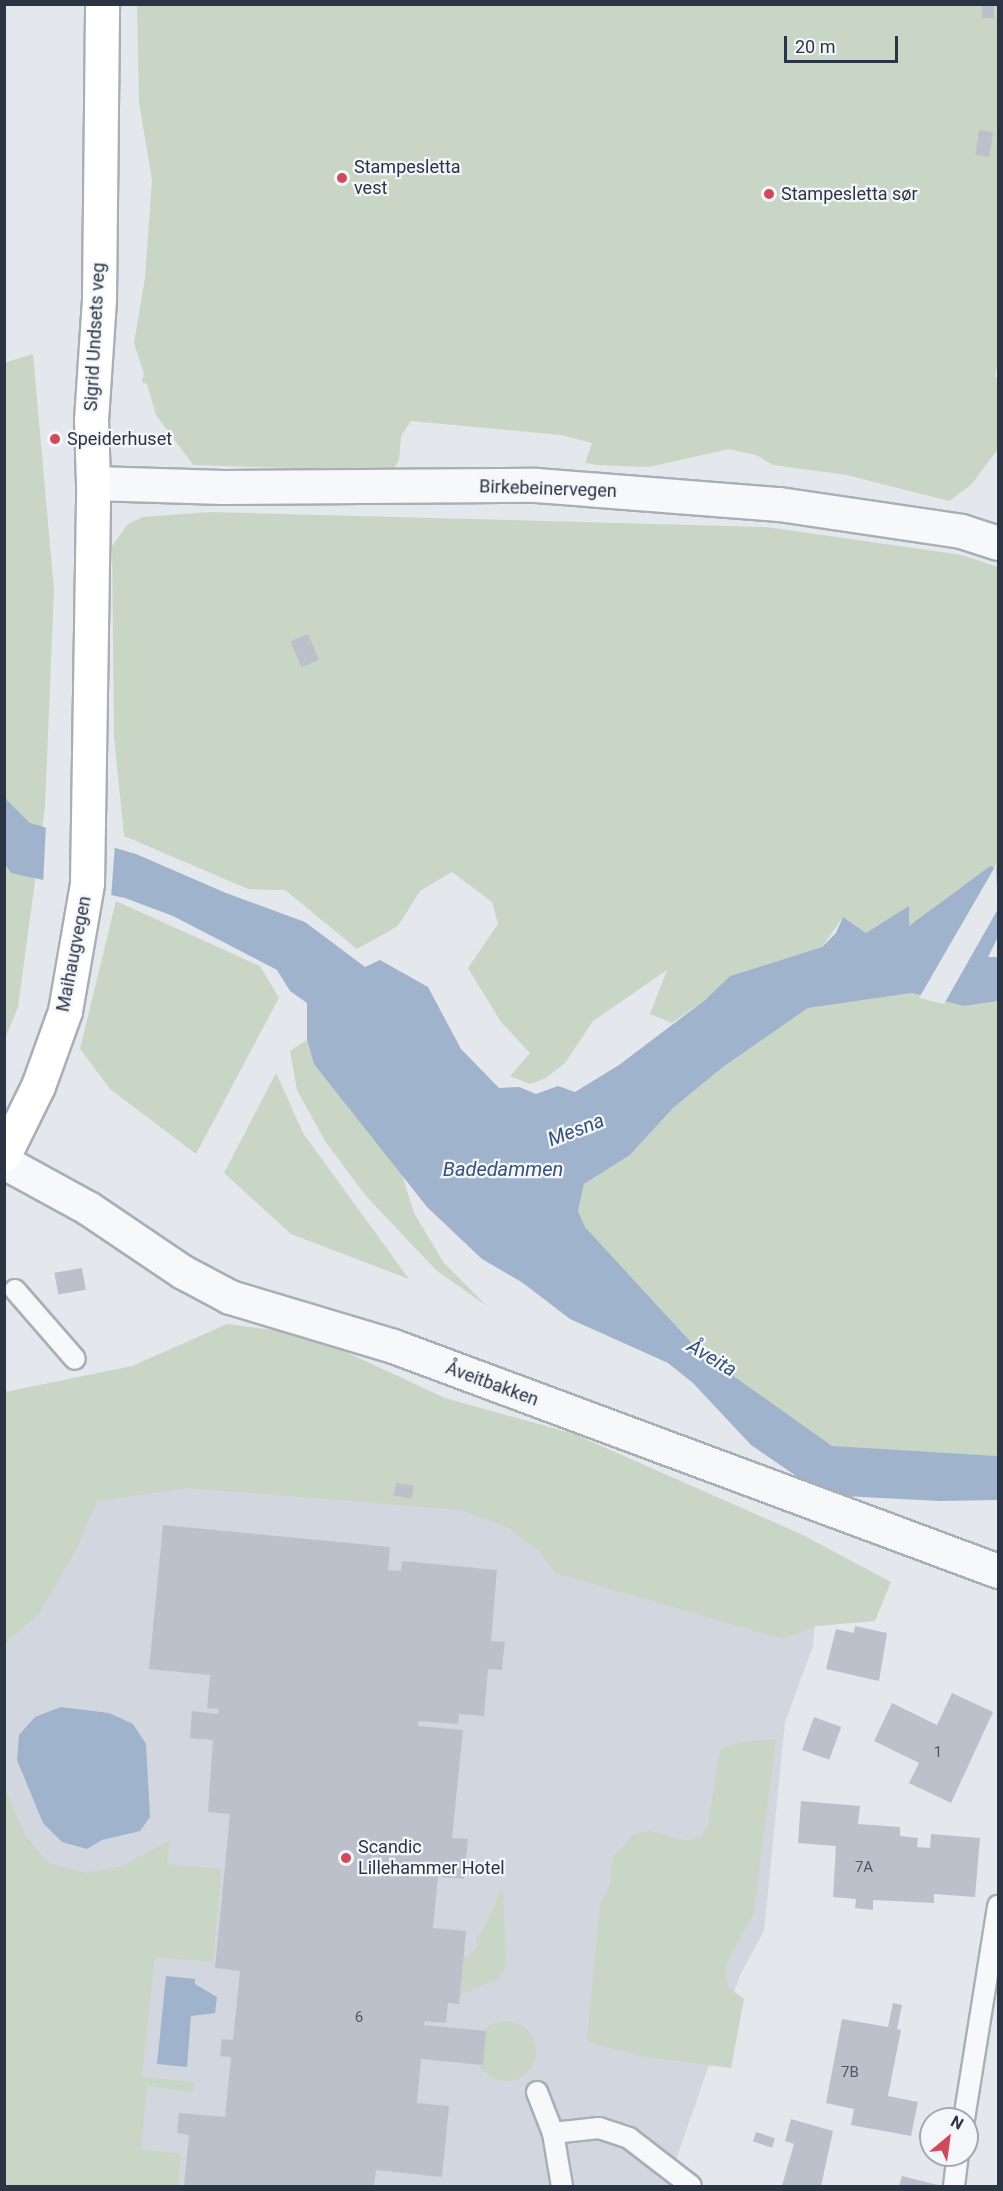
<!DOCTYPE html>
<html>
<head>
<meta charset="utf-8">
<style>
  body { margin:0 }
  #map { position:relative; width:1003px; height:2191px; overflow:hidden; background:#e4e7ec; font-family:Roboto,sans-serif }
  div>[style] { position:absolute }
  .built>* { inset:0; background:#d2d6de }
  .green>* { inset:0; background:#c9d6c5 }
  .round { border-radius:50% }
  .water>* { inset:0; background:#9fb4cc }
  .pier>* { inset:0; background:#e4e7ec }
  .building>* { inset:0; background:#bbc0ca; transform-origin:0 0 }
  .roads { filter:drop-shadow(2px 0 #a9aeb7) drop-shadow(-2px 0 #a9aeb7) drop-shadow(0 2px #a9aeb7) drop-shadow(0 -2px #a9aeb7) }
  .lane>* { height:20px; margin:-10px; padding:0 10px; transform-origin:10px; border-radius:10px; background:#f7f8fa }
  .street>* { height:33px; margin:-16.5px; padding:0 16.5px; transform-origin:16.5px; border-radius:16.5px; background:#f7f8fa }
  .secondary>* { height:33px; margin:-16.5px; padding:0 16.5px; transform-origin:16.5px; border-radius:16.5px; background:#fff }
  .dots>* { width:16px; height:16px; translate:-50% -50%; box-sizing:border-box; border:3px solid #f4f6f9; border-radius:50% }
  span { translate:-50% -50%; white-space:nowrap; text-align:center; line-height:1.15; -webkit-text-stroke:4.5px #f4f6f9; paint-order:stroke }
  .number-label { font-size:15px; color:#4f5766 }
  .number-label span { -webkit-text-stroke-width:0 }
  .poi-label { font-size:18px; color:#2b3445 }
  .left { translate:0 -50%; text-align:left }
  .street-label { font-size:18px; color:#2b3445 }
  .water-label { font-size:20px; color:#34527a; font-style:italic }
  .frame { position:absolute; inset:0; border:6px solid #2b3445; pointer-events:none }
  .north { position:absolute; left:919px; top:2107px; width:60px; height:60px; box-sizing:border-box; background:#f4f6f9; border:2px solid #a4a8b1; border-radius:50%; rotate:29deg; font-size:16px; font-weight:700; line-height:24px; text-align:center; color:#2b3445 }
  .north::after { content:''; display:block; margin:auto; width:21px; height:27px; background:#d1495b; clip-path:polygon(50% 0,100% 100%,50% 72%,0 100%) }
  .scale { position:absolute; left:784px; top:36px; width:114px; height:27px; box-sizing:border-box; border:3px solid #2b3445; border-top:0; padding-left:8px; font-size:18px; line-height:21px; white-space:nowrap; color:#2b3445; -webkit-text-stroke:4px #f4f6f9; paint-order:stroke }
</style>
</head>
<body>
<div id="map">
  <div class="built">
    <div style="clip-path:polygon(289px 1374px,818px 1588px,813px 1646px,785px 1722px,764px 1931px,740px 1975px,667px 2186px,5px 2186px,4px 1468px)"></div>
  </div>
  <div class="green">
    <div style="clip-path:polygon(137px 5px,998px 5px,998px 363px,995px 376px,998px 379px,998px 449px,971px 485px,949px 501px,847px 475px,773px 465px,756px 455px,729px 449px,649px 467px,598px 465px,585px 463px,592px 443px,561px 435px,411px 421px,401px 436px,399px 460px,392px 471px,193px 465px,156px 415px,147px 384px,142px 382px,144px 374px,134px 343px,145px 278px,152px 180px,139px 103px)"></div>
    <div style="clip-path:polygon(33px 354px,54px 590px,45px 807px,18px 1007px,5px 1039px,4px 363px)"></div>
    <div style="clip-path:polygon(211px 512px,766px 527px,962px 555px,998px 567px,998px 869px,960px 888px,909px 927px,909px 907px,866px 933px,843px 917px,822px 947px,730px 976px,705px 1000px,672px 1023px,650px 1014px,667px 970px,593px 1021px,565px 1063px,546px 1078px,530px 1084px,510px 1076px,530px 1053px,501px 1022px,468px 968px,498px 924px,492px 902px,452px 872px,420px 891px,398px 926px,357px 949px,285px 890px,248px 889px,124px 836px,114px 737px,112px 546px,128px 524px,143px 517px)"></div>
    <div style="clip-path:polygon(116px 901px,260px 966px,279px 998px,196px 1154px,110px 1089px,80px 1049px)"></div>
    <div style="clip-path:polygon(912px 993px,964px 1006px,998px 1001px,998px 1456px,832px 1447px,701px 1353px,585px 1227px,578px 1211px,584px 1184px,630px 1155px,673px 1108px,723px 1067px,808px 1008px)"></div>
    <div style="clip-path:polygon(307px 1040px,314px 1064px,400px 1168px,414px 1213px,444px 1263px,488px 1307px,436px 1270px,366px 1196px,325px 1141px,297px 1090px,290px 1051px)"></div>
    <div style="clip-path:polygon(276px 1073px,303px 1133px,409px 1279px,291px 1234px,224px 1173px)"></div>
    <div style="clip-path:polygon(227px 1324px,307px 1334px,445px 1398px,574px 1434px,801px 1534px,891px 1582px,875px 1621px,817px 1626px,783px 1639px,556px 1573px,537px 1549px,508px 1528px,462px 1510px,188px 1488px,97px 1501px,78px 1546px,38px 1615px,5px 1643px,5px 1392px,132px 1366px)"></div>
    <div style="clip-path:polygon(776px 1739px,754px 1912px,725px 1967px,728px 1987px,744px 1999px,731px 2068px,640px 2056px,591px 2043px,587px 2040px,600px 1905px,610px 1885px,613px 1857px,633px 1835px,650px 1831px,688px 1841px,699px 1838px,708px 1826px,720px 1749px,742px 1742px)"></div>
    <div style="clip-path:polygon(4px 1786px,26px 1837px,50px 1864px,86px 1873px,123px 1866px,170px 1840px,167px 1864px,222px 1869px,213px 1962px,155px 1957px,142px 2077px,194px 2082px,193px 2092px,147px 2086px,141px 2149px,181px 2154px,178px 2186px,5px 2186px)"></div>
    <div style="clip-path:polygon(503px 1886px,506px 1965px,498px 1979px,459px 1995px,451px 2004px,456px 1958px,469px 1956px,478px 1946px,476px 1938px,482px 1932px)"></div>
    <div class="round" style="left:476px;top:2021px;width:60px;height:60px"></div>
  </div>
  <div class="water">
    <div style="clip-path:polygon(4px 797px,30px 823px,136px 854px,226px 893px,305px 922px,365px 967px,380px 960px,428px 987px,461px 1049px,499px 1088px,519px 1087px,536px 1094px,558px 1086px,575px 1092px,619px 1065px,705px 1000px,730px 976px,822px 947px,836px 933px,843px 917px,866px 933px,909px 906px,909px 926px,990px 866px,998px 869px,998px 937px,988px 957px,998px 957px,998px 1001px,964px 1006px,912px 993px,808px 1008px,723px 1067px,673px 1108px,630px 1155px,584px 1184px,578px 1211px,585px 1227px,701px 1353px,832px 1446px,998px 1456px,998px 1500px,939px 1501px,824px 1495px,751px 1445px,693px 1383px,668px 1363px,570px 1319px,523px 1283px,482px 1259px,427px 1207px,314px 1064px,307px 1040px,307px 1003px,290px 991px,277px 970px,173px 916px,125px 898px,11px 873px,5px 864px)"></div>
    <div style="clip-path:polygon(61px 1707px,109px 1713px,133px 1724px,146px 1744px,150px 1817px,140px 1831px,102px 1840px,87px 1849px,62px 1842px,43px 1823px,17px 1760px,19px 1735px,35px 1717px)"></div>
    <div style="clip-path:polygon(166px 1976px,195px 1979px,195px 1984px,217px 1997px,215px 2013px,191px 2016px,187px 2067px,157px 2064px)"></div>
  </div>
  <div class="pier">
    <div style="clip-path:polygon(46px 825px,115px 844px,111px 898px,43px 885px)"></div>
    <div style="clip-path:polygon(996px 865px,998px 909px,944px 1004px,919px 998px)"></div>
  </div>
  <div class="building">
    <div style="left:982px;top:5px;width:12px;height:13px"></div>
    <div style="left:979px;top:130px;width:14px;height:25px;rotate:8deg"></div>
    <div style="left:308px;top:634px;width:28px;height:19px;rotate:67deg"></div>
    <div style="left:82px;top:1268px;width:22px;height:28px;rotate:80deg"></div>
    <div style="left:396px;top:1483px;width:18px;height:13px;rotate:9deg"></div>
    <div style="clip-path:polygon(163px 1525px,390px 1547px,388px 1570px,401px 1571px,402px 1561px,497px 1570px,491px 1641px,505px 1642px,503px 1658px,502px 1670px,488px 1669px,484px 1716px,459px 1714px,458px 1724px,419px 1721px,418px 1726px,463px 1730px,452px 1838px,468px 1839px,464px 1879px,438px 1877px,433px 1928px,466px 1931px,459px 2004px,448px 2003px,446px 2023px,425px 2021px,424px 2025px,486px 2031px,483px 2065px,421px 2059px,417px 2103px,449px 2106px,442px 2177px,376px 2170px,374px 2186px,184px 2186px,189px 2135px,177px 2133px,179px 2113px,225px 2117px,231px 2057px,220px 2056px,222px 2039px,233px 2040px,240px 1971px,215px 1968px,230px 1814px,208px 1812px,213px 1740px,190px 1738px,192px 1711px,218px 1714px,219px 1709px,207px 1708px,210px 1675px,149px 1669px)"></div>
    <div style="clip-path:polygon(855px 1626px,887px 1633px,879px 1681px,826px 1669px,836px 1629px,854px 1633px)"></div>
    <div style="clip-path:polygon(952px 1693px,993px 1712px,951px 1803px,909px 1783px,919px 1763px,874px 1741px,892px 1703px,937px 1725px)"></div>
    <div style="left:814px;top:1717px;width:29px;height:35px;rotate:20deg"></div>
    <div style="clip-path:polygon(801px 1801px,860px 1806px,858px 1824px,900px 1827px,900px 1836px,918px 1838px,917px 1847px,930px 1848px,931px 1834px,980px 1838px,975px 1897px,934px 1894px,934px 1903px,873px 1900px,873px 1910px,855px 1908px,856px 1899px,833px 1897px,836px 1846px,798px 1843px)"></div>
    <div style="clip-path:polygon(893px 2003px,902px 2005px,897px 2029px,901px 2030px,888px 2096px,918px 2102px,911px 2136px,851px 2125px,854px 2109px,826px 2103px,842px 2019px,888px 2027px)"></div>
    <div style="clip-path:polygon(791px 2119px,833px 2131px,821px 2186px,782px 2186px,794px 2144px,785px 2141px)"></div>
    <div style="left:756px;top:2132px;width:20px;height:10px;rotate:18deg"></div>
    <div style="clip-path:polygon(902px 2176px,942px 2186px,899px 2186px)"></div>
  </div>
  <div class="roads">
    <div class="lane">
      <div style="left:15px;top:1290px;width:91px;rotate:49deg"></div>
      <div style="left:537px;top:2092px;width:44px;rotate:68.7deg"></div>
      <div style="left:553px;top:2133px;width:54px;rotate:80.4deg"></div>
      <div style="left:964px;top:2119px;width:216px;rotate:-80.9deg"></div>
      <div style="left:553px;top:2133px;width:46px;rotate:-6.2deg"></div>
      <div style="left:599px;top:2128px;width:32px;rotate:18deg"></div>
      <div style="left:629px;top:2138px;width:78px;rotate:37.7deg"></div>
      <div style="left:954px;top:2186px;width:31px;rotate:-83deg"></div>
    </div>
    <div class="street">
      <div style="left:93px;top:483px;width:130px;rotate:1.8deg"></div>
      <div style="left:223px;top:487px;width:313px;rotate:-0.4deg"></div>
      <div style="left:536px;top:485px;width:244px;rotate:4.5deg"></div>
      <div style="left:779px;top:504px;width:184px;rotate:8.4deg"></div>
      <div style="left:961px;top:531px;width:39px;rotate:18deg"></div>
      <div style="left:4px;top:1162px;width:96px;rotate:28.7deg"></div>
      <div style="left:88px;top:1208px;width:115px;rotate:34deg"></div>
      <div style="left:183px;top:1272px;width:53px;rotate:28deg"></div>
      <div style="left:230px;top:1297px;width:170px;rotate:16.7deg"></div>
      <div style="left:393px;top:1346px;width:645px;rotate:20.4deg"></div>
    </div>
    <div class="secondary">
      <div style="left:4px;top:1155px;width:77px;rotate:-63.8deg"></div>
      <div style="left:38px;top:1086px;width:80px;rotate:-70.2deg"></div>
      <div style="left:65px;top:1011px;width:130px;rotate:-80.2deg"></div>
      <div style="left:87px;top:883px;width:400px;rotate:-89.1deg"></div>
      <div style="left:93px;top:483px;width:63px;rotate:-91.8deg"></div>
      <div style="left:91px;top:420px;width:122px;rotate:-86.2deg"></div>
      <div style="left:99px;top:298px;width:294px;rotate:-89.4deg"></div>
    </div>
  </div>
  <div class="dots">
    <div style="left:342px;top:178px;background:#d1495b"></div>
    <div style="left:769px;top:194px;background:#d1495b"></div>
    <div style="left:55px;top:439px;background:#d1495b"></div>
    <div style="left:346px;top:1858px;background:#d1495b"></div>
  </div>
  <div class="number-label">
    <span style="left:938px;top:1753px">1</span>
    <span style="left:864px;top:1868px">7A</span>
    <span style="left:359px;top:2018px">6</span>
    <span style="left:850px;top:2073px">7B</span>
  </div>
  <div class="poi-label">
    <span class="left" style="left:354px;top:178px">Stampesletta<br>vest</span>
    <span class="left" style="left:781px;top:194px">Stampesletta sør</span>
    <span class="left" style="left:67px;top:439px">Speiderhuset</span>
    <span class="left" style="left:358px;top:1858px">Scandic<br>Lillehammer Hotel</span>
  </div>
  <div class="street-label">
    <span style="left:95px;top:337px;rotate:-87deg">Sigrid Undsets veg</span>
    <span style="left:548px;top:489px;rotate:2deg">Birkebeinervegen</span>
    <span style="left:74px;top:954px;rotate:-79deg">Maihaugvegen</span>
    <span style="left:492px;top:1384px;rotate:20deg">Åveitbakken</span>
  </div>
  <div class="water-label">
    <span style="left:576px;top:1130px;rotate:-21deg">Mesna</span>
    <span style="left:503px;top:1169px">Badedammen</span>
    <span style="left:712px;top:1358px;rotate:31deg">Åveita</span>
  </div>
  <div class="frame"></div>
  <div class="north">N</div>
  <div class="scale">20 m</div>
</div>
</body>
</html>
